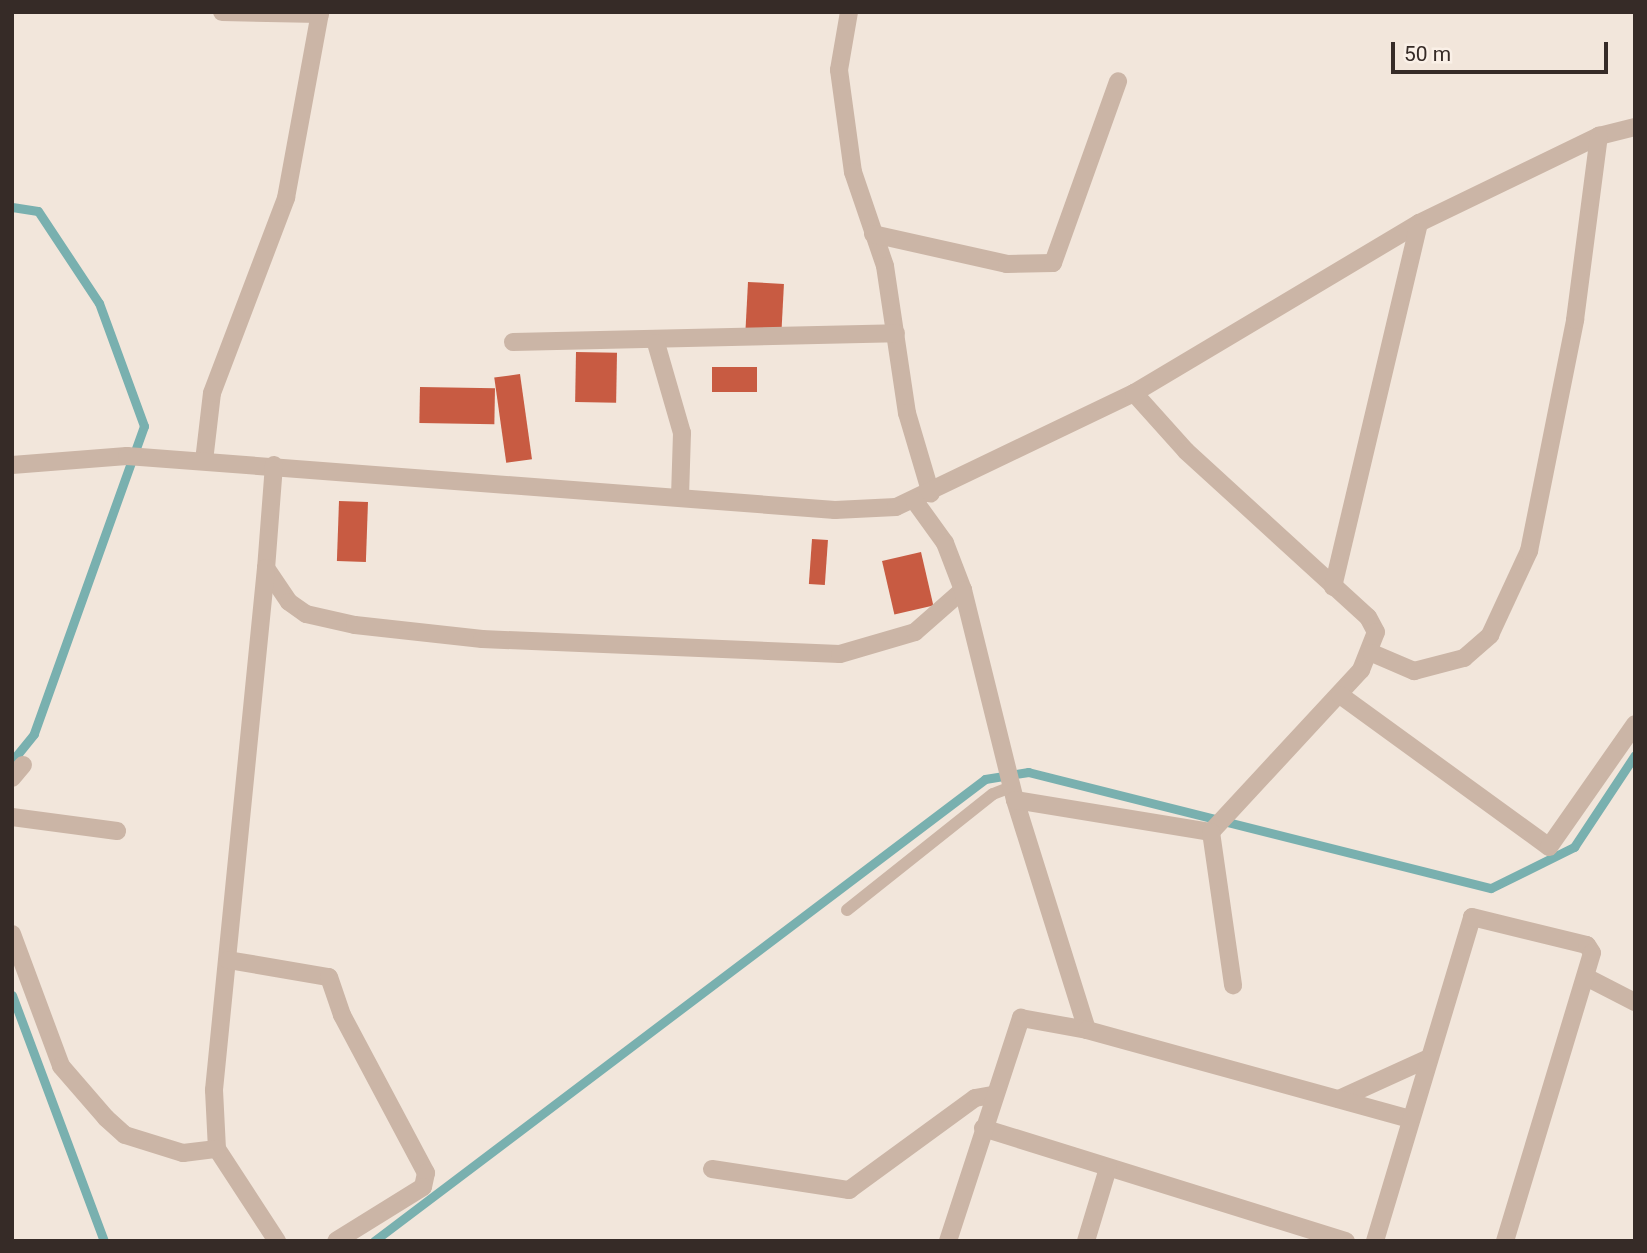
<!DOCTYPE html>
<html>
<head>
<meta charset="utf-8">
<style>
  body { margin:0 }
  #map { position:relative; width:1647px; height:1253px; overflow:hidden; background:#f2e6db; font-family:Roboto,sans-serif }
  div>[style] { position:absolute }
  .stream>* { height:9px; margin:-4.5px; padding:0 4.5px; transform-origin:4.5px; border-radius:4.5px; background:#79b0af }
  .building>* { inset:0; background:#c85b42; transform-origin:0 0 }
  .lane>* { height:12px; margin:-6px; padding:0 6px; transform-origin:6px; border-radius:6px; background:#cbb5a6 }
  .street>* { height:18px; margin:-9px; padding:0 9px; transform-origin:9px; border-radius:9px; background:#cbb5a6 }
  span { translate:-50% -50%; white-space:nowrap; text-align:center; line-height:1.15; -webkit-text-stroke:5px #faf0e7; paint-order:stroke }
  .frame { position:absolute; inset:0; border:14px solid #362b27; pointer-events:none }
  .scale { position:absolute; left:1391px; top:42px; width:217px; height:32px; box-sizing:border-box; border:4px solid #362b27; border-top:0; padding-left:9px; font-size:21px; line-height:24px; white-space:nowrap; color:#362b27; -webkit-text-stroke:5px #faf0e7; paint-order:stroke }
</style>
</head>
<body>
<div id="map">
  <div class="stream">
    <div style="left:12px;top:207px;width:26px;rotate:9deg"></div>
    <div style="left:38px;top:211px;width:110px;rotate:56.5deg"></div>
    <div style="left:99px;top:303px;width:131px;rotate:69.9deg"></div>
    <div style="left:144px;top:426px;width:327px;rotate:109.7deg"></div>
    <div style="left:34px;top:734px;width:35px;rotate:129deg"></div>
    <div style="left:12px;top:995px;width:263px;rotate:69.5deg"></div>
    <div style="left:374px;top:1241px;width:766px;rotate:-37.09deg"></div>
    <div style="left:985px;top:779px;width:44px;rotate:-9.2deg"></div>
    <div style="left:1028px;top:772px;width:477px;rotate:14.1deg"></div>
    <div style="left:1491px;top:888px;width:93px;rotate:-26.3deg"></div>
    <div style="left:1574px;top:847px;width:110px;rotate:-56.5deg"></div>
  </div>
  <div class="building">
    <div style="left:748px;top:282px;width:36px;height:50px;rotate:3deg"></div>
    <div style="left:576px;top:352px;width:41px;height:50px;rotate:1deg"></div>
    <div style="left:712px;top:367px;width:45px;height:25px"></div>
    <div style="left:520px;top:374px;width:86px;height:26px;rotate:82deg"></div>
    <div style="left:420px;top:387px;width:75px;height:36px;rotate:1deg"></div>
    <div style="left:339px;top:501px;width:29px;height:60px;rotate:2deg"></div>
    <div style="left:812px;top:539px;width:16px;height:45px;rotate:4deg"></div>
    <div style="left:921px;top:552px;width:55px;height:40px;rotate:77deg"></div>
  </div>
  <div class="lane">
    <div style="left:847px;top:910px;width:186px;rotate:-38.5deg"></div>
    <div style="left:993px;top:794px;width:19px;rotate:-21deg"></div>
  </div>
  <div class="street">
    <div style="left:222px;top:12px;width:98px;rotate:1.2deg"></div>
    <div style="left:849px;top:12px;width:59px;rotate:99.8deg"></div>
    <div style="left:839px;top:70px;width:103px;rotate:82.2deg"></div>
    <div style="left:853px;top:172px;width:99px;rotate:71.2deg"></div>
    <div style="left:885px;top:266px;width:149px;rotate:81.5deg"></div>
    <div style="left:907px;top:413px;width:84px;rotate:73.5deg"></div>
    <div style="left:873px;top:234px;width:137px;rotate:12.6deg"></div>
    <div style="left:1007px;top:264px;width:46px;rotate:-1.2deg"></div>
    <div style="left:1053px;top:263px;width:193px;rotate:-70.3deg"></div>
    <div style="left:513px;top:342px;width:383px;rotate:-1.3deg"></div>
    <div style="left:656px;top:343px;width:94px;rotate:73.9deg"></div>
    <div style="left:682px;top:433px;width:64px;rotate:91.8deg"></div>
    <div style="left:1134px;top:393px;width:78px;rotate:48.1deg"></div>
    <div style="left:1186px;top:451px;width:246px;rotate:42.4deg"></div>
    <div style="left:1368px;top:617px;width:17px;rotate:62deg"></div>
    <div style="left:1376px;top:632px;width:41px;rotate:111.5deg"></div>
    <div style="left:1361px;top:670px;width:221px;rotate:132.8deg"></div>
    <div style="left:204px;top:461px;width:68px;rotate:-83.3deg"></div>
    <div style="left:212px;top:393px;width:209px;rotate:-69.2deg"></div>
    <div style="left:286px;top:198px;width:189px;rotate:-79.6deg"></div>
    <div style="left:12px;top:465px;width:115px;rotate:-4.5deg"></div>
    <div style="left:127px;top:456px;width:710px;rotate:4.36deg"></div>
    <div style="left:835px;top:510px;width:61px;rotate:-2.8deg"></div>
    <div style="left:896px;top:507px;width:264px;rotate:-25.6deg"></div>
    <div style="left:1134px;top:393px;width:332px;rotate:-30.8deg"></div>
    <div style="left:1419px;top:223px;width:200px;rotate:-25.8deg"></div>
    <div style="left:1599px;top:136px;width:37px;rotate:-14deg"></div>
    <div style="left:274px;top:465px;width:103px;rotate:94.4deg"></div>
    <div style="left:266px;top:568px;width:41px;rotate:55.9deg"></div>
    <div style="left:289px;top:602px;width:21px;rotate:35deg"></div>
    <div style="left:306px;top:614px;width:50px;rotate:12.7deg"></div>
    <div style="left:355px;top:625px;width:128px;rotate:6.3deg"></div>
    <div style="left:482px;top:639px;width:358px;rotate:2.4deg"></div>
    <div style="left:840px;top:654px;width:78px;rotate:-16.3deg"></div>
    <div style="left:915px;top:632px;width:64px;rotate:-41.2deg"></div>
    <div style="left:914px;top:500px;width:53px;rotate:54.2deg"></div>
    <div style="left:945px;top:543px;width:50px;rotate:69deg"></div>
    <div style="left:963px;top:590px;width:216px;rotate:76.1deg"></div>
    <div style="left:1015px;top:800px;width:241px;rotate:72.6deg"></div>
    <div style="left:266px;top:568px;width:525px;rotate:95.69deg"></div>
    <div style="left:214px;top:1090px;width:59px;rotate:87.1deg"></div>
    <div style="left:217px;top:1149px;width:110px;rotate:56.9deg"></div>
    <div style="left:1333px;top:587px;width:374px;rotate:-76.7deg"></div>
    <div style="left:1372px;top:653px;width:46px;rotate:23.2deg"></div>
    <div style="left:1414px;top:671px;width:52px;rotate:-14.6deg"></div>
    <div style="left:1464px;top:658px;width:35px;rotate:-41deg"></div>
    <div style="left:1490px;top:635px;width:93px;rotate:-65.1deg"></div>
    <div style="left:1529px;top:551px;width:236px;rotate:-78.7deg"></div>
    <div style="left:1575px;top:320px;width:186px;rotate:-82.6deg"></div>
    <div style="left:1340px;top:695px;width:258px;rotate:36deg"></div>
    <div style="left:1549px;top:847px;width:150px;rotate:-55deg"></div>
    <div style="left:12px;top:778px;width:17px;rotate:-50deg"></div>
    <div style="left:1015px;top:800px;width:199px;rotate:9.3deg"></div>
    <div style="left:12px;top:817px;width:106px;rotate:7.6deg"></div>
    <div style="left:1211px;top:832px;width:155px;rotate:81.8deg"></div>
    <div style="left:12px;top:934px;width:141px;rotate:69.6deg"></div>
    <div style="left:61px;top:1066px;width:69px;rotate:49.1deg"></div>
    <div style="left:106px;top:1118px;width:25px;rotate:42deg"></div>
    <div style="left:125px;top:1135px;width:61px;rotate:17.2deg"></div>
    <div style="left:183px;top:1153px;width:34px;rotate:-7deg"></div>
    <div style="left:228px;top:960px;width:102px;rotate:9.6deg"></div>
    <div style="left:329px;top:977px;width:40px;rotate:71.1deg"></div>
    <div style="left:342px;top:1015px;width:179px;rotate:62deg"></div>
    <div style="left:426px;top:1173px;width:14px;rotate:102deg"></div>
    <div style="left:423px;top:1187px;width:102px;rotate:148.2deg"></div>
    <div style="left:1588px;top:978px;width:53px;rotate:27.1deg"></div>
    <div style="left:1339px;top:1099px;width:99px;rotate:-24.5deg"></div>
    <div style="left:983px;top:1128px;width:380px;rotate:17.3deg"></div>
    <div style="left:712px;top:1169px;width:139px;rotate:8.7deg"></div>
    <div style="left:849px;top:1190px;width:156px;rotate:-36.1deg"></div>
    <div style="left:975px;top:1098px;width:17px;rotate:-10deg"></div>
    <div style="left:948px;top:1241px;width:235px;rotate:-71.9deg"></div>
    <div style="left:1021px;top:1018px;width:67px;rotate:10.3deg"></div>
    <div style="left:1087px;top:1030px;width:336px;rotate:15.4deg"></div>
    <div style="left:1086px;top:1241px;width:76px;rotate:-73.2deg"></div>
    <div style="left:1375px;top:1241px;width:338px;rotate:-73.3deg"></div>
    <div style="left:1472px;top:917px;width:118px;rotate:13.7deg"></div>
    <div style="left:1587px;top:945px;width:9px;rotate:58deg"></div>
    <div style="left:1592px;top:953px;width:301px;rotate:106.8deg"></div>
  </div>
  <div class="frame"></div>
  <div class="scale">50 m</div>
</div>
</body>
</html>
